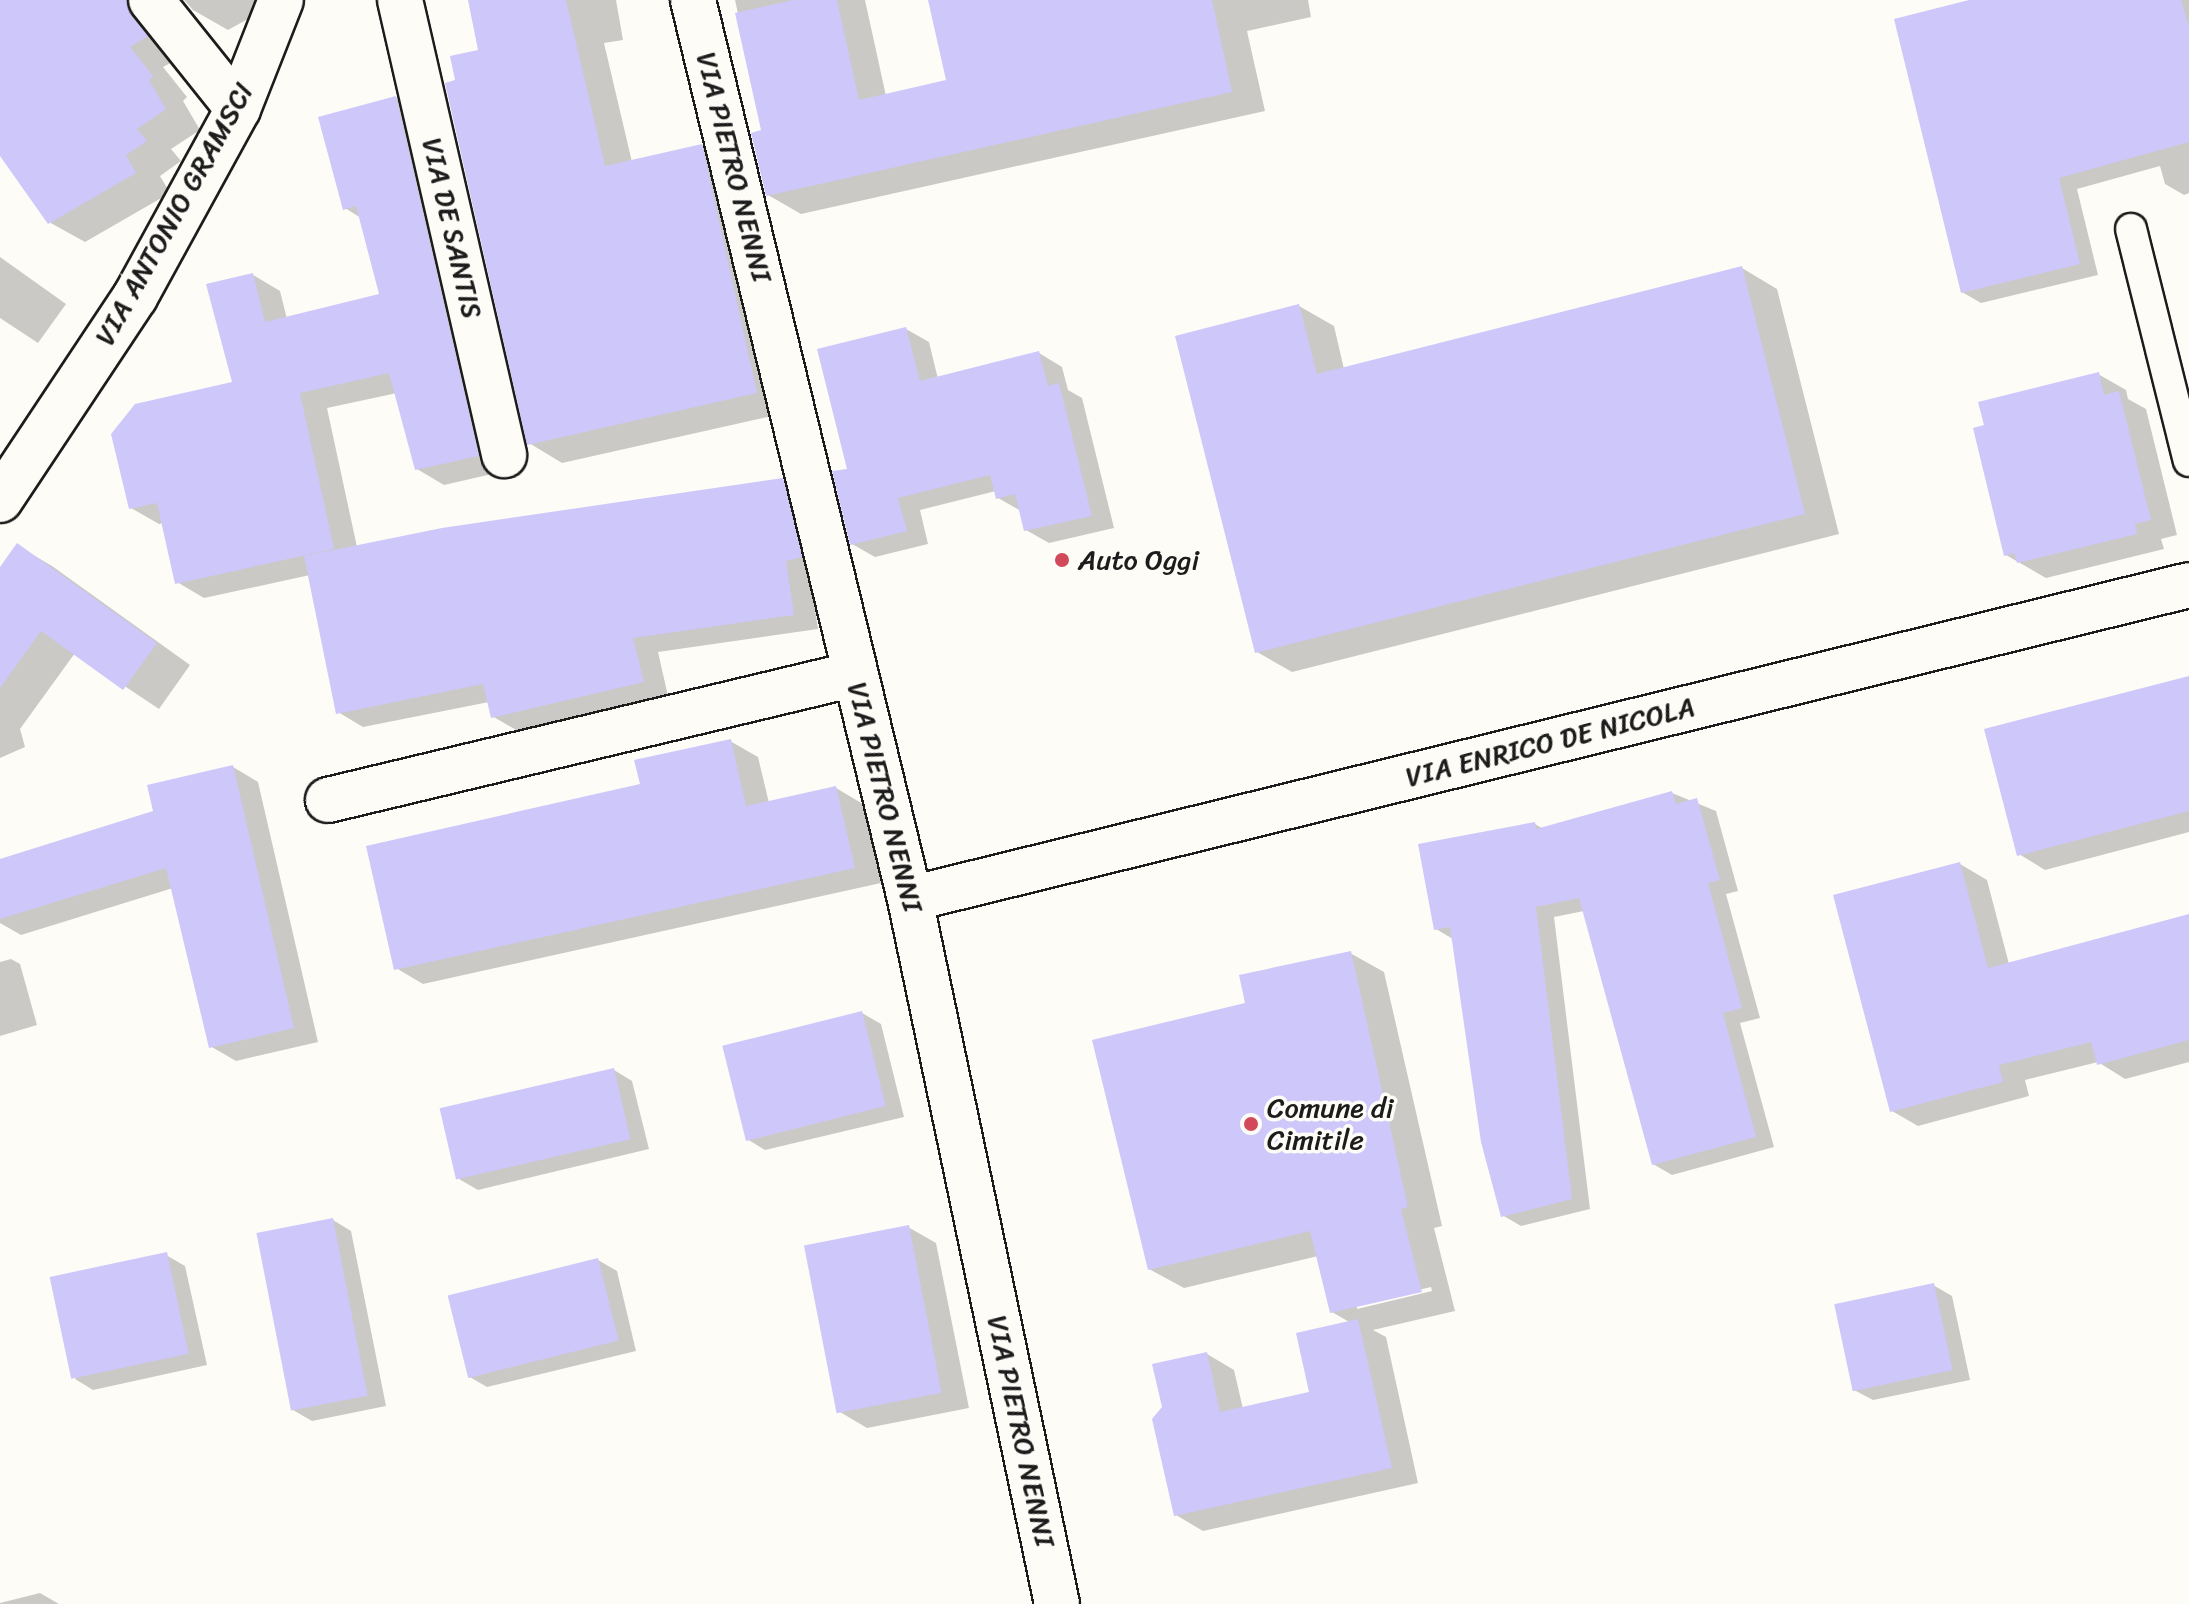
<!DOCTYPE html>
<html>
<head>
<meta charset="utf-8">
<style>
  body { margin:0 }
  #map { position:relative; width:2189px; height:1604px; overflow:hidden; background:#fdfcf7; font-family:Sriracha,sans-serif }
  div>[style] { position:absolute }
  .shadow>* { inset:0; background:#0003 }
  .building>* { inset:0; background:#cdc7fa; transform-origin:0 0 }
  .roads { filter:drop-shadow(2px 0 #1c1c1c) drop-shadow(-2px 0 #1c1c1c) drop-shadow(0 2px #1c1c1c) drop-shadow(0 -2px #1c1c1c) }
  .lane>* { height:30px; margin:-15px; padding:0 15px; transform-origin:15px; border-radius:15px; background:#fdfcf7 }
  .street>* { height:44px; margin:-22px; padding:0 22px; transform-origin:22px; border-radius:22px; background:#fdfcf7 }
  .dots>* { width:22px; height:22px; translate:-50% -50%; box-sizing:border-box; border:4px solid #fdfcf7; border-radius:50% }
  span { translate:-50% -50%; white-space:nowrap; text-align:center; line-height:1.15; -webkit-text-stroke:7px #fdfcf7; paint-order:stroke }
  .street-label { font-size:28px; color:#1c1c1c }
  .poi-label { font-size:28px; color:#1c1c1c }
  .left { translate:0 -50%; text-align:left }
</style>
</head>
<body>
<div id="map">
  <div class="shadow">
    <div style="clip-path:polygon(0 0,171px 0,182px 57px,163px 67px,187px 97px,183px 101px,200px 130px,171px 149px,181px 161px,160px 176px,170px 193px,85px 242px,49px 222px,0 152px)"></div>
    <div style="clip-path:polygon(184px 0,263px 0,266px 9px,228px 30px,193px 10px)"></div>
    <div style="clip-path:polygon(470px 0,616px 0,623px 40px,604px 43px,632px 162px,702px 146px,735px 165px,790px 412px,562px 463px,529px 443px,457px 81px,480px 52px)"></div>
    <div style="clip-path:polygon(735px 0,865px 0,886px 96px,948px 82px,930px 0,1308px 0,1311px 17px,1247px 31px,1265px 111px,801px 214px,768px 195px,764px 132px)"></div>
    <div style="clip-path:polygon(1977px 0,2189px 0,2189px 193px,2184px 195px,2165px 184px,2160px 166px,2077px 189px,2098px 275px,1981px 303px,1962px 292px)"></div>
    <div style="clip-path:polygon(396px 98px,424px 114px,505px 471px,444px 485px,417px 469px,397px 393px,327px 408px,357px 547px,782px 480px,808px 495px,810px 575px,818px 629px,658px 652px,668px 696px,518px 731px,492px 716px,489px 702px,363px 727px,338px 712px,310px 575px,204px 598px,177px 582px,163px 523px,159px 524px,131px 508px,235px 384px,253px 275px,280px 291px,287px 319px,382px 296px,361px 218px,345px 208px)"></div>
    <div style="clip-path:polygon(0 257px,66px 304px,38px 343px,0 318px)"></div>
    <div style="clip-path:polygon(1742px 268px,1777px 289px,1839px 534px,1292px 672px,1257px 652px,1299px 306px,1334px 326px,1344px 369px)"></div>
    <div style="clip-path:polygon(906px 329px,929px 342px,938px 379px,1039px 353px,1062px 367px,1068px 390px,1082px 398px,1114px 528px,1049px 543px,1026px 530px,1021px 511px,998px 498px,996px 491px,920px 510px,928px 544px,875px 557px,852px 544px,850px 471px)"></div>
    <div style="clip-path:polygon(2098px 374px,2126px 390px,2128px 399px,2146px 409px,2177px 535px,2161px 539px,2164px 549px,2046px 578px,2006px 555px)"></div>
    <div style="clip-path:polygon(18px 546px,52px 566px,190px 665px,159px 709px,75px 653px,20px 729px,25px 747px,0 758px,0 570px)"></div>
    <div style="clip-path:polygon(2189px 678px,2189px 832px,2045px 870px,2019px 854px)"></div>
    <div style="clip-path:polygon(730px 741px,758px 757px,769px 803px,836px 788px,863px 804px,881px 883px,423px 984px,396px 968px,642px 785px)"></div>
    <div style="clip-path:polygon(233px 767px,258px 782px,318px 1042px,236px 1061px,210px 1046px,173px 888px,21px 935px,0 923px,0 861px,155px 812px)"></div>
    <div style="clip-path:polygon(1672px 793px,1716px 811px,1738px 891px,1726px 894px,1760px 1018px,1740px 1023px,1774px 1147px,1672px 1175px,1653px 1164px,1584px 911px,1554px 917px,1590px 1209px,1521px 1226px,1502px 1215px,1453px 939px,1436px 929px,1535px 824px,1543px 829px)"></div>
    <div style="clip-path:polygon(1960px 864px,1987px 880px,2009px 964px,2189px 916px,2189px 1062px,2125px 1079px,2098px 1062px,2025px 1080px,2029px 1096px,1918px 1126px,1892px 1111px)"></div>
    <div style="clip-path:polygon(evenodd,1350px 953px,1384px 972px,1442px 1226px,1434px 1228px,1455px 1311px,1373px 1330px,1386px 1337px,1418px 1483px,1203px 1531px,1176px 1515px,1207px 1354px,1234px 1370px,1243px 1409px,1311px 1394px,1351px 1323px,1332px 1312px,1318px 1256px,1184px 1288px,1149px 1269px,1247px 1004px,1350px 953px,1431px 1287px,1432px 1291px,1357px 1309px,1357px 1305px,1431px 1287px)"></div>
    <div style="clip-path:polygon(11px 959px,20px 964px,37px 1025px,0 1036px,0 962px)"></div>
    <div style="clip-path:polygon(862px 1013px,881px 1024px,904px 1117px,765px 1150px,747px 1139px)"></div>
    <div style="clip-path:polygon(614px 1070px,632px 1081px,649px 1149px,478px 1190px,459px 1179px)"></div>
    <div style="clip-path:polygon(333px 1220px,351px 1231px,386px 1406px,312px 1421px,293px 1410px)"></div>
    <div style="clip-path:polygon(908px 1227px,936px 1243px,969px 1408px,867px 1428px,840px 1412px)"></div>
    <div style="clip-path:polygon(166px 1255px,185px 1266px,207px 1365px,93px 1390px,75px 1379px)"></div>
    <div style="clip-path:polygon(598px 1260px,617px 1271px,636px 1351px,487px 1387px,468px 1376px)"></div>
    <div style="clip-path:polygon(1933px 1285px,1952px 1296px,1970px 1380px,1873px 1400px,1854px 1390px)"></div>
    <div style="clip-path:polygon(40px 1593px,59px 1604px,0 1604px,0 1603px)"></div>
  </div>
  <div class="building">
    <div style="clip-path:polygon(0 0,127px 0,131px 16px,148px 36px,130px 47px,153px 76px,149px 80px,166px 109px,137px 129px,147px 141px,126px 155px,136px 173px,48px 224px,0 156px)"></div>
    <div style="clip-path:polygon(468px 0,566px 0,605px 166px,702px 144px,757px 393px,527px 445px,445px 83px,455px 80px,450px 56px,478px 50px)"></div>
    <div style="clip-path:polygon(793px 0,837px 0,859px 100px,946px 80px,928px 0,1212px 0,1232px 92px,766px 196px,751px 133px,761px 130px,735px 13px)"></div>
    <div style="clip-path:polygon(1969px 0,2181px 0,2189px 27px,2189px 142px,2059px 178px,2080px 264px,1961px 293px,1894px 19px)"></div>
    <div style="clip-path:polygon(396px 96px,479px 456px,415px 470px,389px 373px,300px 393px,334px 549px,175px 584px,157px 503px,129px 509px,111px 434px,135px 404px,232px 382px,206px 284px,253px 273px,265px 322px,379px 294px,356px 206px,343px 210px,318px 117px)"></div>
    <div style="clip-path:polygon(1742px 266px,1805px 514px,1255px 653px,1175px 336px,1299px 304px,1317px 374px)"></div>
    <div style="clip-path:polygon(906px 327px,920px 381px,1039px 351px,1048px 386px,1059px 383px,1092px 516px,1024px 531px,1015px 494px,996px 499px,990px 475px,898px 498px,907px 531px,850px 545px,832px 471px,847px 469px,817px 349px)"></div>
    <div style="clip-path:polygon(2099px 372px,2104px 395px,2119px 391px,2151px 520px,2135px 524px,2137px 534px,2017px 563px,2014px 553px,2004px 556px,1973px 428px,1984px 425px,1978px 402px)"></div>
    <div style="clip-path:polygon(783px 478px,802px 557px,786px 561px,794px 615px,633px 638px,644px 682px,491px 718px,483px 684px,336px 714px,304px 556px,442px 528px)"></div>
    <div style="clip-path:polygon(17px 543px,157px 643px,123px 690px,41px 631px,0 688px,0 567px)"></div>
    <div style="clip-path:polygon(2189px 676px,2189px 811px,2017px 856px,1984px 729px)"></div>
    <div style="clip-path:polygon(731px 739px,746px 806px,836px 786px,855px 868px,394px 970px,366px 846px,640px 784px,634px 760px)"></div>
    <div style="clip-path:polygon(233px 765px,294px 1028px,209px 1048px,166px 868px,0 919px,0 859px,153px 811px,147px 785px)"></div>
    <div style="clip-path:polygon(1672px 791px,1676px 804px,1697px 798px,1720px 880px,1708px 883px,1742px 1008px,1723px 1013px,1756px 1137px,1652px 1165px,1579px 898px,1536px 907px,1572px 1199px,1501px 1217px,1481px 1142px,1450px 927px,1434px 930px,1418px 844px,1535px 822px,1536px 829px)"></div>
    <div style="clip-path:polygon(1960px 862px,1988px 968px,2189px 914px,2189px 1040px,2097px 1065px,2091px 1042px,1999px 1065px,2003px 1082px,1890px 1112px,1833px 895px)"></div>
    <div style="clip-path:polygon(1351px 951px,1408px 1207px,1401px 1209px,1422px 1292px,1330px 1313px,1310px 1231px,1148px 1270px,1092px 1040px,1245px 1003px,1239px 975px)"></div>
    <div style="left:862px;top:1011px;width:98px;height:144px;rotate:76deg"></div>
    <div style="left:614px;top:1068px;width:73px;height:179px;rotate:77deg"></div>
    <div style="left:333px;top:1218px;width:181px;height:78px;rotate:79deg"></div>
    <div style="left:909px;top:1225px;width:171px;height:107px;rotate:79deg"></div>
    <div style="left:167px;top:1252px;width:104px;height:120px;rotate:78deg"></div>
    <div style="left:598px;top:1258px;width:85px;height:155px;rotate:76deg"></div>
    <div style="left:1934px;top:1283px;width:89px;height:102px;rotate:78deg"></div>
    <div style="clip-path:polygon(1358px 1319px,1392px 1468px,1174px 1516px,1152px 1419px,1162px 1407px,1152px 1364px,1207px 1352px,1220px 1412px,1309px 1392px,1296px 1333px)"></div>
  </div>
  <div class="roads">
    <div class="lane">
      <div style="left:2131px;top:229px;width:239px;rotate:76deg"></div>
    </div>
    <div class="street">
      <div style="left:151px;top:0;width:139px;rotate:51.4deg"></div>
      <div style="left:400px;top:0;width:467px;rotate:77.1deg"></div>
      <div style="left:693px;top:0;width:925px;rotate:76.43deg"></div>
      <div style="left:910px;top:899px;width:720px;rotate:78.22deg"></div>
      <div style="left:0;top:500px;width:244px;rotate:-56.4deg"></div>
      <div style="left:135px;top:297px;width:214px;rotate:-61.3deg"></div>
      <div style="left:238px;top:109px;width:117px;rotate:-68.5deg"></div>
      <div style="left:328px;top:800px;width:542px;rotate:-13.45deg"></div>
      <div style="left:910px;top:899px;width:1317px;rotate:-13.79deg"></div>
    </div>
  </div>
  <div class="dots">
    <div style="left:1062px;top:560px;background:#d1495b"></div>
    <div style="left:1251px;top:1124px;background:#d1495b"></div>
  </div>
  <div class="street-label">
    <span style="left:734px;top:167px;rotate:76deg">VIA PIETRO NENNI</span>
    <span style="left:174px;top:214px;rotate:-61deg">VIA ANTONIO GRAMSCI</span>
    <span style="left:452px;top:228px;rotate:77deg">VIA DE SANTIS</span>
    <span style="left:1550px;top:742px;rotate:-14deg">VIA ENRICO DE NICOLA</span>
    <span style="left:885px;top:797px;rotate:76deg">VIA PIETRO NENNI</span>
    <span style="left:1021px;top:1431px;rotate:78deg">VIA PIETRO NENNI</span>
  </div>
  <div class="poi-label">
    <span class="left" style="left:1078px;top:560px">Auto Oggi</span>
    <span class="left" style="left:1267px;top:1124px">Comune di<br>Cimitile</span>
  </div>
</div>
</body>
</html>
